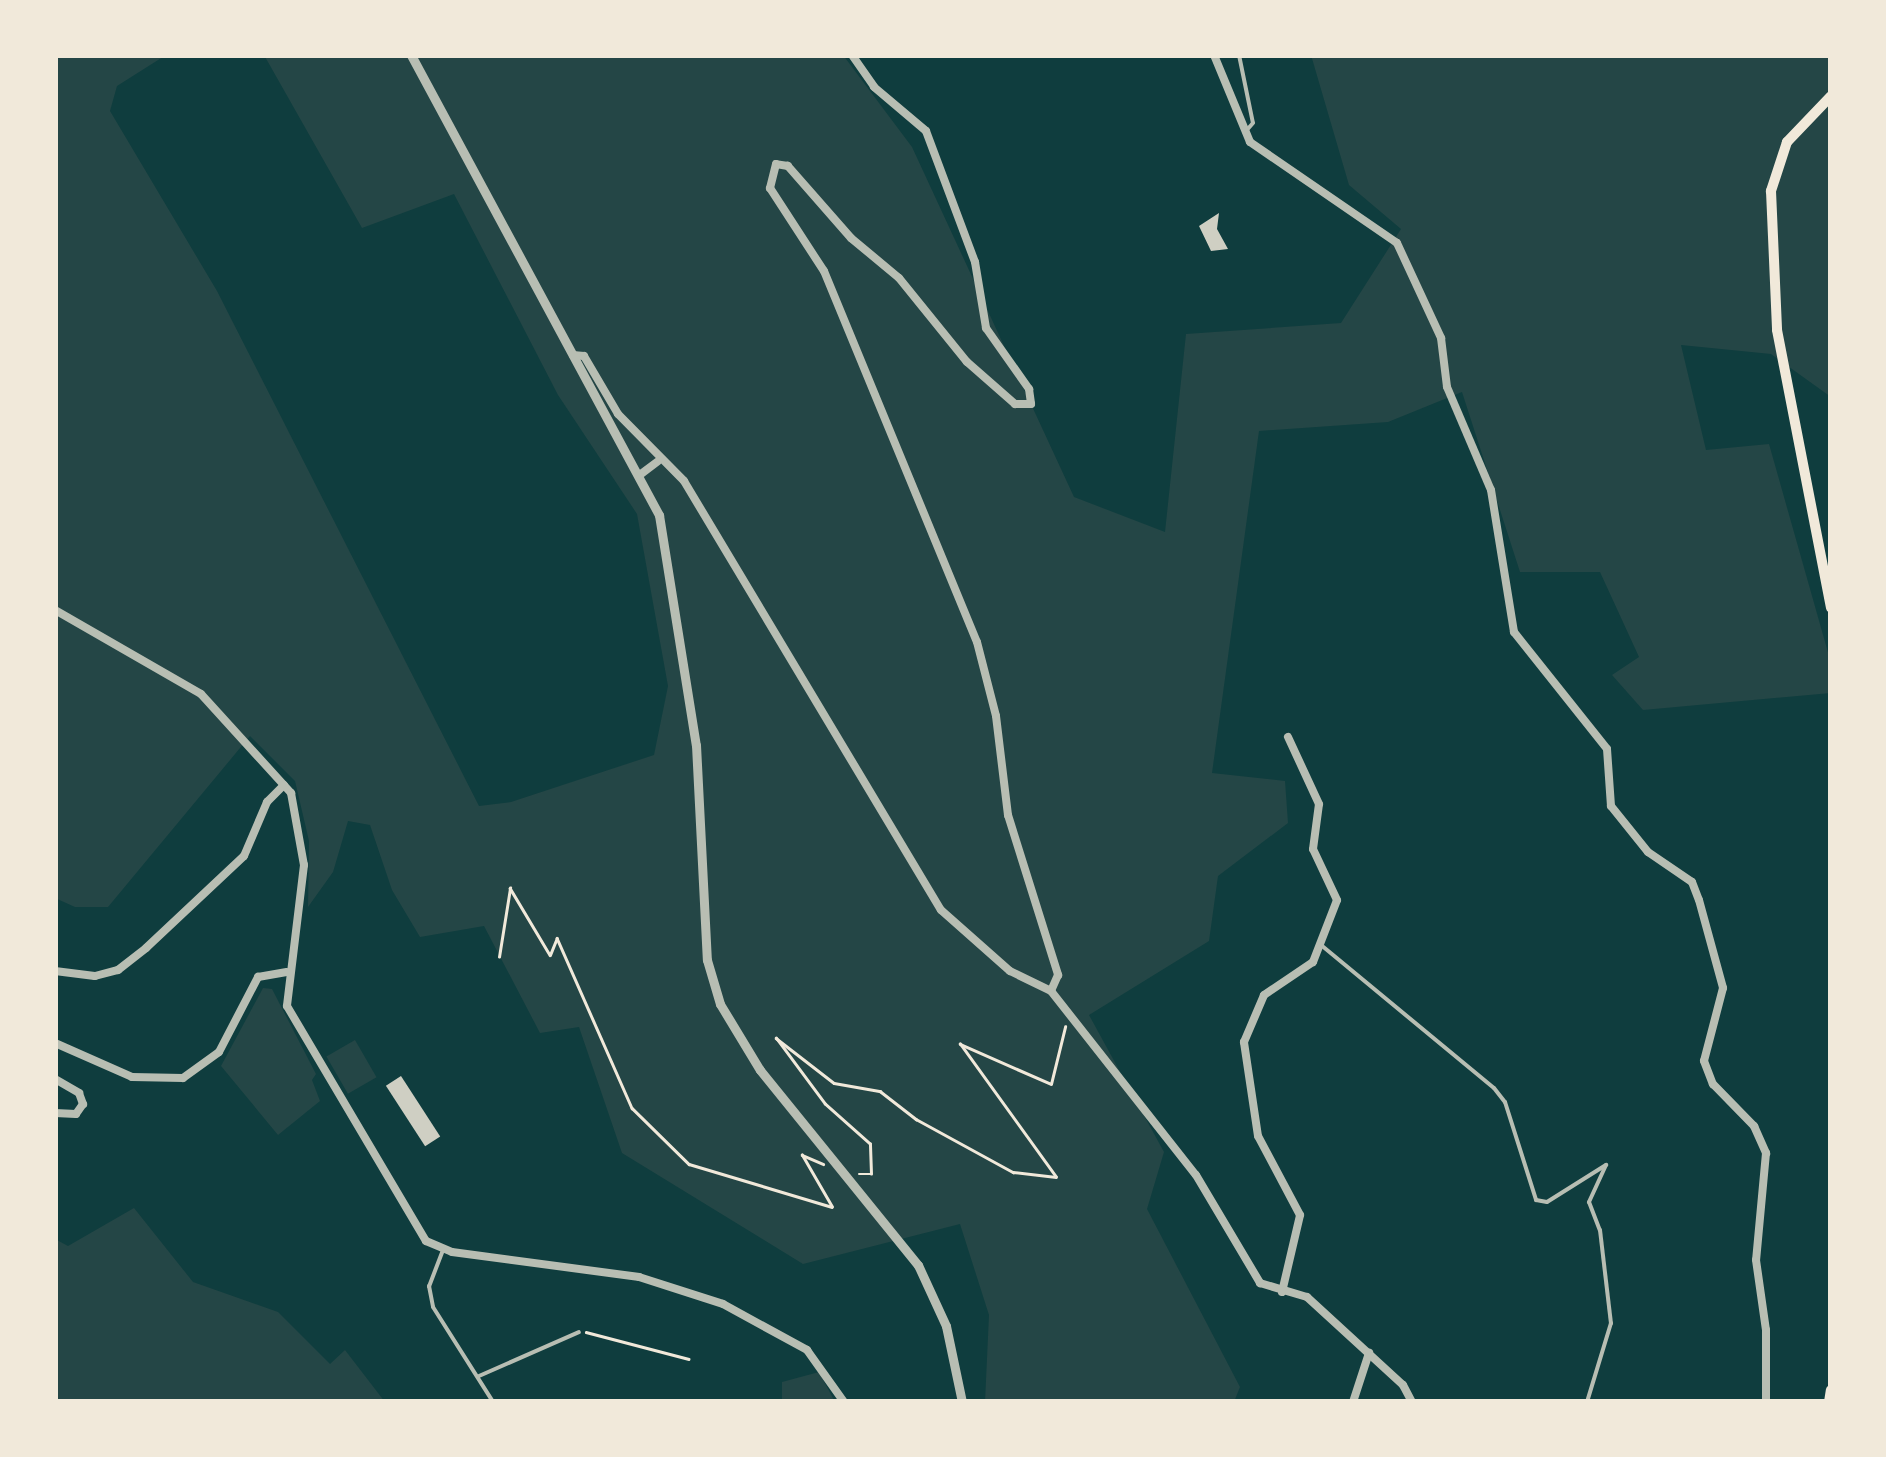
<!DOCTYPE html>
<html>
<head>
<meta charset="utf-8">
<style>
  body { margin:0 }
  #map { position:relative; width:1886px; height:1457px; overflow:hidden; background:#0f3d3e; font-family:"Noto Sans",sans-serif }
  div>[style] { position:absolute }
  .green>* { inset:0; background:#244646; transform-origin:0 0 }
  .building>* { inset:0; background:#cfcfc3; transform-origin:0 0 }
  .path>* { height:2.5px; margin:-1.25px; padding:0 1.25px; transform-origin:1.25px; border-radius:1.25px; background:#f1e9da }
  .service>* { height:4px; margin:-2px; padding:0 2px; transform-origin:2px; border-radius:2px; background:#b8beb3 }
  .minor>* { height:8px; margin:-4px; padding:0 4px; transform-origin:4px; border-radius:4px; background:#b8beb3 }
  .tertiary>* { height:9px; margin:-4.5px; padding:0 4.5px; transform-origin:4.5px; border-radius:4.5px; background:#b8beb3 }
  .secondary>* { height:10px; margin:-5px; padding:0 5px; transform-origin:5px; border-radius:5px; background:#f1e9da }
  span { translate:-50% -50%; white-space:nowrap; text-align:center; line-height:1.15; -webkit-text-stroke:8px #f1e9da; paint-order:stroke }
  .frame { position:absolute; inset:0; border:58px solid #f1e9da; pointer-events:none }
</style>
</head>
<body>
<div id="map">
  <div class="green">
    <div style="clip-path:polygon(55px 55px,166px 55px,117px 86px,110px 111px,217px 291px,479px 806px,511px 802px,654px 755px,668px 686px,637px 514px,558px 395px,454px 194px,362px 228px,264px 55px,843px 55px,912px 147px,1074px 497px,1165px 532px,1186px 334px,1341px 323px,1401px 229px,1349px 185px,1311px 55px,1831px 55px,1831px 397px,1771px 354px,1681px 345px,1706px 450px,1769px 444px,1831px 663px,1831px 693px,1643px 710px,1612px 675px,1639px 657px,1600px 572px,1520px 572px,1462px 392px,1388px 422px,1259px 431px,1212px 773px,1285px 781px,1288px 823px,1218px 876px,1209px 941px,1089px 1015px,1164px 1152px,1147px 1209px,1240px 1387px,1234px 1402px,985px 1402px,989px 1315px,960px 1224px,803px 1264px,622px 1153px,579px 1027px,540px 1033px,484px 926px,420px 937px,392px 890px,370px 825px,348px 821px,333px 872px,308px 907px,309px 841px,295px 781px,250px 736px,108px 907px,75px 907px,55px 898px)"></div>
    <div style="clip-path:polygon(263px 988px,272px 989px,316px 1074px,312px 1080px,320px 1101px,278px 1135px,221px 1066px)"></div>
    <div style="left:355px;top:1040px;width:43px;height:33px;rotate:60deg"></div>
    <div style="clip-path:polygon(134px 1208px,193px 1282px,278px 1312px,330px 1364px,345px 1350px,385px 1402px,55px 1402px,55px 1239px,68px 1246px)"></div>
    <div style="clip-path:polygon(819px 1372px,835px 1402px,782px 1402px,782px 1382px)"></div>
  </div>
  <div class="building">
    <div style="clip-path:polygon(1219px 213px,1217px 229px,1228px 249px,1211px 251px,1199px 226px)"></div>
    <div style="left:401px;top:1076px;width:72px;height:18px;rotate:57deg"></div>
  </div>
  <div class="path">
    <div style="left:499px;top:957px;width:70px;rotate:-80.9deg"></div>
    <div style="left:510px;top:888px;width:78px;rotate:59.2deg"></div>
    <div style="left:550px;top:955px;width:18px;rotate:-68deg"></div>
    <div style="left:557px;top:938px;width:186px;rotate:66.2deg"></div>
    <div style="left:632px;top:1108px;width:80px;rotate:44.5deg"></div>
    <div style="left:689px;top:1164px;width:149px;rotate:16.7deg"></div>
    <div style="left:832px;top:1207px;width:60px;rotate:-120deg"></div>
    <div style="left:802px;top:1155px;width:23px;rotate:23deg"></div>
    <div style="left:859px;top:1174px;width:12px"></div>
    <div style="left:871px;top:1174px;width:30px;rotate:-92deg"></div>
    <div style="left:870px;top:1144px;width:60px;rotate:-138.4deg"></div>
    <div style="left:825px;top:1104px;width:82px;rotate:-126.6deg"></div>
    <div style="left:776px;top:1038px;width:73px;rotate:37.8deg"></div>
    <div style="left:834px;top:1083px;width:47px;rotate:9.9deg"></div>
    <div style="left:880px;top:1091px;width:46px;rotate:37.9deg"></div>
    <div style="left:916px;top:1119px;width:111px;rotate:28.7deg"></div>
    <div style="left:1013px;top:1172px;width:43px;rotate:6.6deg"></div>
    <div style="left:1056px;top:1177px;width:164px;rotate:-125.8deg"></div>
    <div style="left:960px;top:1044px;width:99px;rotate:23.7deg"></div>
    <div style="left:1051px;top:1084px;width:59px;rotate:-76.2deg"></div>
    <div style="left:586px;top:1332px;width:106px;rotate:14.7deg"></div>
  </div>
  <div class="service">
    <div style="left:1239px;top:55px;width:69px;rotate:78.4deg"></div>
    <div style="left:1253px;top:123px;width:11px;rotate:131deg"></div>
    <div style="left:1321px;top:945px;width:224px;rotate:39.6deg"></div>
    <div style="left:1494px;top:1088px;width:18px;rotate:52deg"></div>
    <div style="left:1505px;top:1102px;width:103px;rotate:72.4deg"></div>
    <div style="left:1536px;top:1200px;width:11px;rotate:10deg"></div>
    <div style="left:1547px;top:1202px;width:70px;rotate:-32.1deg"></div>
    <div style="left:1606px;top:1165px;width:41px;rotate:114.7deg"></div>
    <div style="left:1589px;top:1202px;width:30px;rotate:69deg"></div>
    <div style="left:1600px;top:1230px;width:94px;rotate:83.3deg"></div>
    <div style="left:1611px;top:1323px;width:83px;rotate:106.9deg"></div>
    <div style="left:443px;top:1250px;width:39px;rotate:111deg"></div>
    <div style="left:429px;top:1286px;width:21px;rotate:79deg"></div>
    <div style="left:433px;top:1307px;width:112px;rotate:57.7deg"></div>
    <div style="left:479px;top:1376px;width:109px;rotate:-23.7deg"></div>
  </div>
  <div class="minor">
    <div style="left:852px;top:55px;width:39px;rotate:55deg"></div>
    <div style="left:874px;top:87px;width:68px;rotate:40.2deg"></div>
    <div style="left:926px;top:131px;width:140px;rotate:69.5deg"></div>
    <div style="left:975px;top:262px;width:67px;rotate:80.5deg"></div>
    <div style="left:986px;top:328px;width:75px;rotate:54.8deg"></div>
    <div style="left:1029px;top:389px;width:15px;rotate:82deg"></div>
    <div style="left:1031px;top:404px;width:16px;rotate:180deg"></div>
    <div style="left:1015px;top:404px;width:64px;rotate:-138.8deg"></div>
    <div style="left:967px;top:362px;width:108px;rotate:-129deg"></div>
    <div style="left:899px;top:278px;width:62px;rotate:-140.2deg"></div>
    <div style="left:851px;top:238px;width:96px;rotate:-131.2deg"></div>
    <div style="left:788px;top:166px;width:12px;rotate:-171deg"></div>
    <div style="left:776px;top:164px;width:25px;rotate:104deg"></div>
    <div style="left:770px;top:188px;width:99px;rotate:57deg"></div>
    <div style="left:824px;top:271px;width:401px;rotate:67.6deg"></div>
    <div style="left:977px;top:642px;width:76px;rotate:75.6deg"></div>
    <div style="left:996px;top:716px;width:100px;rotate:83.1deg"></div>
    <div style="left:1008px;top:815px;width:168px;rotate:72.6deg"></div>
    <div style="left:1058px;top:975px;width:17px;rotate:114deg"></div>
    <div style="left:1214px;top:55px;width:94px;rotate:67.5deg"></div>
    <div style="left:1250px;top:142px;width:178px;rotate:34.5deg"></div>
    <div style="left:1397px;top:243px;width:105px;rotate:65.1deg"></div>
    <div style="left:1441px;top:338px;width:49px;rotate:83deg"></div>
    <div style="left:1447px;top:387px;width:112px;rotate:66.9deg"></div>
    <div style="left:1491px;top:490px;width:144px;rotate:80.8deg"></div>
    <div style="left:1514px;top:632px;width:149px;rotate:51.5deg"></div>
    <div style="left:1607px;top:749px;width:57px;rotate:86deg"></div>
    <div style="left:1611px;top:806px;width:59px;rotate:51.2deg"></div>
    <div style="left:1648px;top:852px;width:53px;rotate:34.3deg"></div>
    <div style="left:1692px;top:882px;width:19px;rotate:69deg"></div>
    <div style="left:1699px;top:900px;width:91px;rotate:74.7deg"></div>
    <div style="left:1723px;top:988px;width:75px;rotate:104.6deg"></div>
    <div style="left:1704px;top:1061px;width:25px;rotate:69deg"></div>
    <div style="left:1713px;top:1084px;width:59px;rotate:45.7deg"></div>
    <div style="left:1754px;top:1126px;width:30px;rotate:66deg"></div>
    <div style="left:1766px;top:1153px;width:107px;rotate:95.3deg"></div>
    <div style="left:1756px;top:1260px;width:71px;rotate:81.9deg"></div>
    <div style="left:1766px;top:1330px;width:72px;rotate:90deg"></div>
    <div style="left:573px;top:355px;width:11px;rotate:5deg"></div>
    <div style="left:584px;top:356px;width:67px;rotate:59.6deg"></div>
    <div style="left:618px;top:414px;width:94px;rotate:45.4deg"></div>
    <div style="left:684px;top:481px;width:500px;rotate:59.08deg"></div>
    <div style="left:941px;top:910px;width:92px;rotate:41.5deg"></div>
    <div style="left:1010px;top:971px;width:46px;rotate:26deg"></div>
    <div style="left:1051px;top:991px;width:234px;rotate:51.8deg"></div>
    <div style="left:1196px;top:1175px;width:126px;rotate:59.3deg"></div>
    <div style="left:1260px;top:1283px;width:49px;rotate:16.6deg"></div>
    <div style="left:1307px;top:1297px;width:130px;rotate:42.5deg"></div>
    <div style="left:1403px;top:1385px;width:19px;rotate:62deg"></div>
    <div style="left:641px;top:474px;width:21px;rotate:-37deg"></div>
    <div style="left:55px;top:610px;width:168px;rotate:29.9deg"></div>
    <div style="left:201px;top:694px;width:134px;rotate:47.7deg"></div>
    <div style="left:291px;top:793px;width:73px;rotate:79.8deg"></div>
    <div style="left:304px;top:865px;width:142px;rotate:96.9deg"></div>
    <div style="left:287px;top:1006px;width:273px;rotate:59.4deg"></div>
    <div style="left:426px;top:1241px;width:28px;rotate:23deg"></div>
    <div style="left:452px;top:1252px;width:189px;rotate:7.6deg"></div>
    <div style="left:639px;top:1277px;width:88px;rotate:17.8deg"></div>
    <div style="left:723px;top:1304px;width:96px;rotate:28.7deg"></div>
    <div style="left:807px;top:1350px;width:64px;rotate:54.6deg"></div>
    <div style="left:55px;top:971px;width:40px;rotate:7.1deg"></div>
    <div style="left:95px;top:976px;width:24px;rotate:-15deg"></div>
    <div style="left:118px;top:970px;width:36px;rotate:-38deg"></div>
    <div style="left:146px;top:948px;width:134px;rotate:-43.2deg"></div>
    <div style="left:244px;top:856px;width:59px;rotate:-66.9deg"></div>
    <div style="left:267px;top:802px;width:24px;rotate:-45deg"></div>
    <div style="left:55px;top:1043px;width:84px;rotate:23.8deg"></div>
    <div style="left:132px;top:1077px;width:51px;rotate:1.1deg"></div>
    <div style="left:183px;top:1078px;width:44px;rotate:-35.8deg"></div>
    <div style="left:219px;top:1052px;width:85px;rotate:-62.5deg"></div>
    <div style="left:258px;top:977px;width:29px;rotate:-10deg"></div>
    <div style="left:55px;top:1079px;width:28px;rotate:30deg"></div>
    <div style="left:79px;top:1093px;width:12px;rotate:70deg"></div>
    <div style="left:83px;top:1104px;width:12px;rotate:125deg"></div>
    <div style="left:76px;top:1114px;width:21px;rotate:-177deg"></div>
    <div style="left:1282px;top:1292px;width:79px;rotate:-76.8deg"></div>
    <div style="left:1300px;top:1215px;width:89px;rotate:-118deg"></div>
    <div style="left:1258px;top:1136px;width:95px;rotate:-98.5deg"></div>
    <div style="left:1244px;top:1042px;width:51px;rotate:-66.9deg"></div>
    <div style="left:1264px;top:995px;width:59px;rotate:-34deg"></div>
    <div style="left:1313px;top:962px;width:66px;rotate:-68.8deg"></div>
    <div style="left:1337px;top:900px;width:56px;rotate:-115.2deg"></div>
    <div style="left:1313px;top:849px;width:45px;rotate:-82.4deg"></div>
    <div style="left:1319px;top:804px;width:74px;rotate:-114.8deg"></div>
    <div style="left:1353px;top:1402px;width:52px;rotate:-71.9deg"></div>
  </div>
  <div class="tertiary">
    <div style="left:411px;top:55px;width:523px;rotate:61.67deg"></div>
    <div style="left:659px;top:515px;width:233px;rotate:80.9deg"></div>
    <div style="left:696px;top:745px;width:215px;rotate:87.1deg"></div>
    <div style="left:707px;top:960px;width:46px;rotate:73.5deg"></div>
    <div style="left:720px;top:1004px;width:77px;rotate:58.8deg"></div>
    <div style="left:760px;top:1070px;width:251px;rotate:51deg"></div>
    <div style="left:918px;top:1265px;width:67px;rotate:65.3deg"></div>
    <div style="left:946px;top:1326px;width:78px;rotate:78.1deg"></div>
  </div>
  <div class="secondary">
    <div style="left:1831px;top:96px;width:64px;rotate:133.7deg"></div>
    <div style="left:1787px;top:142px;width:52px;rotate:108.1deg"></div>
    <div style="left:1771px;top:191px;width:139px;rotate:87.5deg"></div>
    <div style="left:1777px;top:330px;width:283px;rotate:79deg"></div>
    <div style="left:1829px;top:1402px;width:12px;rotate:-81deg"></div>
  </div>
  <div class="frame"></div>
</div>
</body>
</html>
